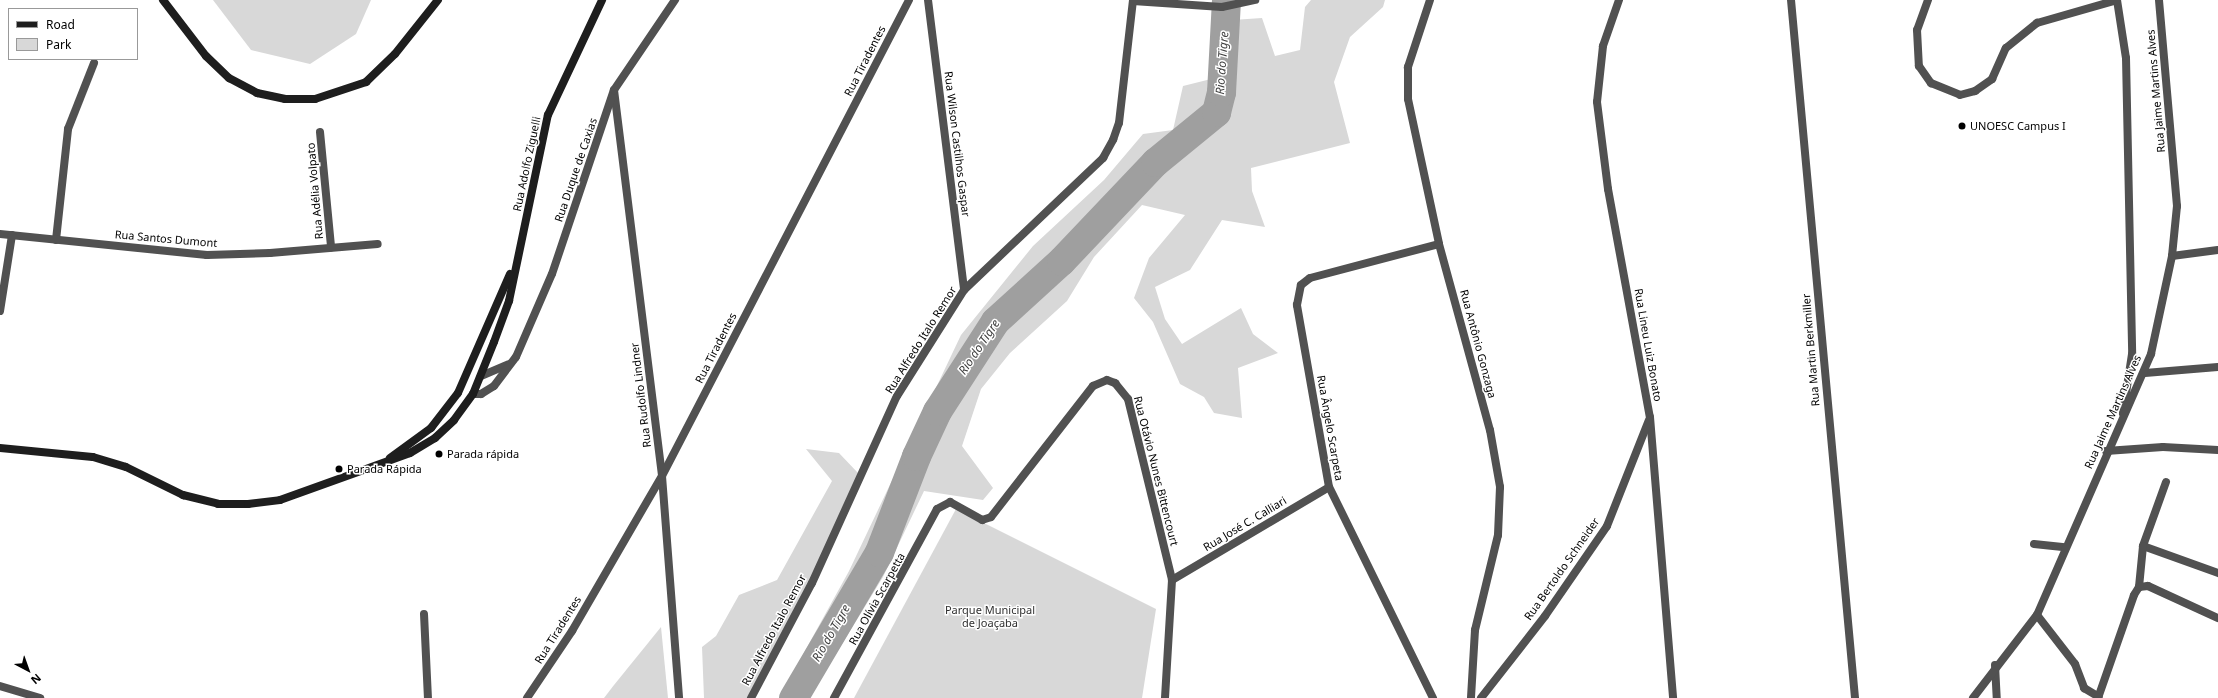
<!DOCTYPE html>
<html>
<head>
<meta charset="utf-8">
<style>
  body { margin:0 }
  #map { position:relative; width:2218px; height:698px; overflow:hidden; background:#fff; font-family:"Noto Sans",sans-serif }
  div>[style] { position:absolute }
  .green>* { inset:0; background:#d8d8d8 }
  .river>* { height:29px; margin:-14.5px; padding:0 14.5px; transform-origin:14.5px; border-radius:14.5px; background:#9f9f9f }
  .service>* { height:8px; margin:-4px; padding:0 4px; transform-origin:4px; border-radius:4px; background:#515151 }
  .minor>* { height:8px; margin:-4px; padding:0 4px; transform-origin:4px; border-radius:4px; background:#515151 }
  .tertiary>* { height:8px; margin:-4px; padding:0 4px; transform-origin:4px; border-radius:4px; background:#515151 }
  .secondary>* { height:8px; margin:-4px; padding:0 4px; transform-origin:4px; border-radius:4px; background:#1e1e1e }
  .dots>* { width:11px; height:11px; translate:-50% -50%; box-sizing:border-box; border:2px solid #fff; border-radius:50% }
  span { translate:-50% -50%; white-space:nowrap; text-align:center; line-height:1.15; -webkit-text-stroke:3px #fff; paint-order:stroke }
  .street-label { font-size:11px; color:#000 }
  .poi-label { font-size:11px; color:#000 }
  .left { translate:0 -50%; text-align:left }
  .park-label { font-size:11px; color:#2f2f2f }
  .water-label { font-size:12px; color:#404040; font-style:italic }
  .legend { position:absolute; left:8px; top:8px; width:130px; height:52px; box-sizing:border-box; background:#fff; border:1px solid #999; margin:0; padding:5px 7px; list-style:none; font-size:12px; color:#000 }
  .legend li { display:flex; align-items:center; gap:8px; height:20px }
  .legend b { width:20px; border:1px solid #999 }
  .north { position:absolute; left:8px; top:650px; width:40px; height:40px; -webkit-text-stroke:3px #fff; paint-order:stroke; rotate:139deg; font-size:11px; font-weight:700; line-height:16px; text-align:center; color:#000 }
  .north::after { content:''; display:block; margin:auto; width:14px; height:18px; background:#000; clip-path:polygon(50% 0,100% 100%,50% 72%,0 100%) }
</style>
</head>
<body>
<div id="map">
  <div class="green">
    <div style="clip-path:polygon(213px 0,371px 0,356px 34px,310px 64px,251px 50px)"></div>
    <div style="clip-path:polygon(1311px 0,1385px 0,1383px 7px,1350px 37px,1334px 82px,1350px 143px,1251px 168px,1252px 191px,1265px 227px,1222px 220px,1190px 270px,1155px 287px,1165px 319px,1182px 344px,1241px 308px,1253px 334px,1278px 353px,1238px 368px,1242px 418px,1214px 413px,1204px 397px,1180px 384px,1153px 322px,1134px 298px,1149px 258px,1185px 215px,1142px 205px,1094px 257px,1067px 301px,1010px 353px,981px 389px,962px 446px,993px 488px,983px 500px,924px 491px,883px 577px,809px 698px,779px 698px,849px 571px,961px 335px,1033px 246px,1104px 180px,1143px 134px,1173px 130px,1183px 86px,1211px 79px,1218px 21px,1262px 18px,1275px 56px,1300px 50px,1305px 7px)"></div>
    <div style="clip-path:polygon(806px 449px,839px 453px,858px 473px,797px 609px,748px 698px,704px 698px,702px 647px,716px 636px,739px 595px,777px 580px,832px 481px)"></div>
    <div style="clip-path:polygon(956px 509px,1156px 609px,1142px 698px,854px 698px)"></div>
    <div style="clip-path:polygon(661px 627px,668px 698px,604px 698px,614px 685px)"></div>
  </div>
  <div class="river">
    <div style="left:793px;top:698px;width:169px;rotate:-59.5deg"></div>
    <div style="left:879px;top:552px;width:103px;rotate:-68.9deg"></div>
    <div style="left:916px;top:456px;width:50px;rotate:-65deg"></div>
    <div style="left:937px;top:411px;width:107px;rotate:-57.2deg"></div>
    <div style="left:995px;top:321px;width:89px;rotate:-42.3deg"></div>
    <div style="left:1061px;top:261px;width:137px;rotate:-46.5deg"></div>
    <div style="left:1155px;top:162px;width:79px;rotate:-39.3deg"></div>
    <div style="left:1216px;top:112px;width:21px;rotate:-76deg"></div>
    <div style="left:1221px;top:92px;width:92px;rotate:-86.9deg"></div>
  </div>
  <div class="service">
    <div style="left:1928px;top:0;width:32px;rotate:110deg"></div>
    <div style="left:1917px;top:30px;width:36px;rotate:87deg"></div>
    <div style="left:1919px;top:66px;width:21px;rotate:55deg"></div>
    <div style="left:1931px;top:83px;width:31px;rotate:22deg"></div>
    <div style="left:1960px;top:95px;width:16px;rotate:-15deg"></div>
    <div style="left:1975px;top:91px;width:21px;rotate:-35deg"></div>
    <div style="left:1992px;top:79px;width:34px;rotate:-66deg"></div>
    <div style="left:2006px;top:48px;width:40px;rotate:-39deg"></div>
    <div style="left:2037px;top:23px;width:83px;rotate:-16deg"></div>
    <div style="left:2117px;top:0;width:59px;rotate:81.2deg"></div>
    <div style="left:2126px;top:58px;width:296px;rotate:88.8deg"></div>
    <div style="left:2132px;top:354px;width:60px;rotate:98.7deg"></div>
    <div style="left:56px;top:240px;width:112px;rotate:-83.8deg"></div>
    <div style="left:68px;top:129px;width:71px;rotate:-68.5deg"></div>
    <div style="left:2145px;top:373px;width:73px;rotate:-4.7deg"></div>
    <div style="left:2106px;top:451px;width:57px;rotate:-4deg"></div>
    <div style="left:2163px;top:447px;width:55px;rotate:3.1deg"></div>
    <div style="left:2166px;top:482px;width:68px;rotate:109.8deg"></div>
    <div style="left:2143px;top:546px;width:80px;rotate:19.8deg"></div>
    <div style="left:2034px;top:544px;width:31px;rotate:6deg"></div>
    <div style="left:2139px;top:587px;width:41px;rotate:-84.4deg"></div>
    <div style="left:2037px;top:615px;width:62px;rotate:52.2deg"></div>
    <div style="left:2075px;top:664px;width:26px;rotate:69deg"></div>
    <div style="left:2084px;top:688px;width:17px;rotate:31deg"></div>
    <div style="left:2098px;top:698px;width:109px;rotate:-70.7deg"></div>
  </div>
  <div class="minor">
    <div style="left:928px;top:0;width:292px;rotate:82.9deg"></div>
    <div style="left:1430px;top:0;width:71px;rotate:108.2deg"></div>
    <div style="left:1408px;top:67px;width:32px;rotate:90deg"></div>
    <div style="left:1408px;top:99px;width:148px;rotate:77.9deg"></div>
    <div style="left:1439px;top:244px;width:193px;rotate:74.7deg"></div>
    <div style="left:1490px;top:430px;width:58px;rotate:80deg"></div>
    <div style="left:1500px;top:487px;width:48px;rotate:92.4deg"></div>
    <div style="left:1498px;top:535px;width:98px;rotate:103.6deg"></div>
    <div style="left:1475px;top:630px;width:68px;rotate:93.4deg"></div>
    <div style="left:1619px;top:0;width:49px;rotate:109.2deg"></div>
    <div style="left:1603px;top:46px;width:56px;rotate:96.1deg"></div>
    <div style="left:1597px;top:102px;width:88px;rotate:82.8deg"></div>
    <div style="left:1608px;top:189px;width:232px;rotate:79.6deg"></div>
    <div style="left:1650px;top:417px;width:282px;rotate:85.3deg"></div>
    <div style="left:1791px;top:0;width:701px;rotate:84.76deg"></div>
    <div style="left:1133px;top:1px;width:89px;rotate:3.9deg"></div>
    <div style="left:1222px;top:7px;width:34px;rotate:-12deg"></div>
    <div style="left:320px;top:132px;width:116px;rotate:84.5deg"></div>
    <div style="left:0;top:234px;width:208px;rotate:5.8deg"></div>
    <div style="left:207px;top:255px;width:63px;rotate:-1.8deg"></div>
    <div style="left:270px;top:253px;width:108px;rotate:-4.8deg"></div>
    <div style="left:2172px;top:256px;width:46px;rotate:-7.4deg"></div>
    <div style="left:0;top:311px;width:77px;rotate:-81deg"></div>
    <div style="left:1172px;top:580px;width:182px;rotate:-30.6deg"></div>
    <div style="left:2134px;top:595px;width:9px;rotate:-58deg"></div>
    <div style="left:2139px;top:587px;width:9px;rotate:-6deg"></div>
    <div style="left:2148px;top:586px;width:77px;rotate:24.6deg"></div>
    <div style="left:424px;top:614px;width:84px;rotate:87.3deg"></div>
    <div style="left:1995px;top:665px;width:33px;rotate:87deg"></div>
    <div style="left:0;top:686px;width:42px;rotate:16.7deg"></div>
    <div style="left:527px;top:698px;width:81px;rotate:-56.1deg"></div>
    <div style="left:572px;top:631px;width:179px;rotate:-59.9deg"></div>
    <div style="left:662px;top:476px;width:536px;rotate:-62.57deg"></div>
    <div style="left:751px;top:698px;width:130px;rotate:-62.1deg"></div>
    <div style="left:812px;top:583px;width:205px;rotate:-65.6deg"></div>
    <div style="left:897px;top:396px;width:125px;rotate:-57.7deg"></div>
    <div style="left:964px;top:290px;width:192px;rotate:-43.5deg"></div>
    <div style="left:1103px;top:158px;width:21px;rotate:-61deg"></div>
    <div style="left:1113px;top:140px;width:18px;rotate:-71deg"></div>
    <div style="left:1119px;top:123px;width:124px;rotate:-83.5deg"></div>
    <div style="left:834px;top:698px;width:215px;rotate:-61.4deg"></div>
    <div style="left:937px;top:509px;width:15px;rotate:-28deg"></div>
    <div style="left:950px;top:502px;width:37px;rotate:29deg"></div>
    <div style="left:982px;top:520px;width:9px;rotate:-18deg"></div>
    <div style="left:991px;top:517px;width:166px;rotate:-52.1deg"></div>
    <div style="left:1093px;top:386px;width:15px;rotate:-23deg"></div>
    <div style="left:1107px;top:380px;width:9px;rotate:21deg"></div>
    <div style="left:1115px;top:383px;width:21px;rotate:51deg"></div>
    <div style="left:1128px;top:399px;width:186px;rotate:76.3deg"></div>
    <div style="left:1172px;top:580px;width:118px;rotate:93.4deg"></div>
    <div style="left:1433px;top:698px;width:235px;rotate:-116.2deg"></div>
    <div style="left:1329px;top:487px;width:185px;rotate:-100deg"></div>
    <div style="left:1297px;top:305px;width:20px;rotate:-79deg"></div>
    <div style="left:1301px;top:285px;width:11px;rotate:-38deg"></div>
    <div style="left:1310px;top:278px;width:133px;rotate:-14.8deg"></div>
    <div style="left:1481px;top:698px;width:104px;rotate:-52deg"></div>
    <div style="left:1545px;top:616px;width:109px;rotate:-55.4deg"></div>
    <div style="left:1607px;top:526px;width:114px;rotate:-68.4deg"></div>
    <div style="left:1973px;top:698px;width:105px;rotate:-52.4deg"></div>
    <div style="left:2037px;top:615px;width:285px;rotate:-66.4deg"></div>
    <div style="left:2151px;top:354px;width:100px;rotate:-77.9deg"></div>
    <div style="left:2172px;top:256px;width:50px;rotate:-84.3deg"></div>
    <div style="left:2177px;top:206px;width:207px;rotate:-95deg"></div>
  </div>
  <div class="tertiary">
    <div style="left:614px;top:90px;width:389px;rotate:82.9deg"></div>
    <div style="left:662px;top:476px;width:223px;rotate:85.6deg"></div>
    <div style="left:481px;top:376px;width:30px;rotate:-23deg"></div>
    <div style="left:473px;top:394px;width:8px"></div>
    <div style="left:481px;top:394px;width:15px;rotate:-32deg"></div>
    <div style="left:494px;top:386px;width:36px;rotate:-53deg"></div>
    <div style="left:516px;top:357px;width:90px;rotate:-66.6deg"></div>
    <div style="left:552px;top:274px;width:194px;rotate:-71.4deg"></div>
    <div style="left:614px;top:90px;width:109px;rotate:-55.9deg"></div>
  </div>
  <div class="secondary">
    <div style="left:163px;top:0;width:71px;rotate:52.5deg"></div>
    <div style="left:206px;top:56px;width:32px;rotate:44deg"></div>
    <div style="left:229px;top:78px;width:32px;rotate:28deg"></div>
    <div style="left:257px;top:93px;width:29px;rotate:12deg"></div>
    <div style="left:285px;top:99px;width:30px"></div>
    <div style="left:315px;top:99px;width:54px;rotate:-18.4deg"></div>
    <div style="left:366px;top:82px;width:40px;rotate:-44deg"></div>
    <div style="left:395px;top:54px;width:69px;rotate:-51.5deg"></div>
    <div style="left:0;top:448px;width:93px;rotate:5.5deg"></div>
    <div style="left:93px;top:457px;width:34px;rotate:17deg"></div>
    <div style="left:126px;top:467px;width:64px;rotate:26.2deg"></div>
    <div style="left:183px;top:495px;width:36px;rotate:14deg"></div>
    <div style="left:218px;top:504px;width:30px"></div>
    <div style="left:248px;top:504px;width:32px;rotate:-7deg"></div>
    <div style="left:280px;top:500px;width:91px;rotate:-19.8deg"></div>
    <div style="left:366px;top:469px;width:47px;rotate:-20deg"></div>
    <div style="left:410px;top:453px;width:29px;rotate:-31deg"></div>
    <div style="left:435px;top:438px;width:26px;rotate:-43deg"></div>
    <div style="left:454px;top:420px;width:32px;rotate:-54deg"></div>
    <div style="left:473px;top:394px;width:56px;rotate:-68deg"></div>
    <div style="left:494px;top:342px;width:44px;rotate:-69.9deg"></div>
    <div style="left:509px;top:301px;width:190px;rotate:-78.2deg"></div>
    <div style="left:548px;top:115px;width:127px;rotate:-64.8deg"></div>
    <div style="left:390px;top:458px;width:51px;rotate:-36.2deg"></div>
    <div style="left:431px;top:428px;width:44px;rotate:-52.4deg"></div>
    <div style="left:458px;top:393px;width:130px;rotate:-66.4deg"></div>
  </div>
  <div class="dots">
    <div style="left:1962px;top:126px;background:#000"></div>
    <div style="left:439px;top:454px;background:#000"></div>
    <div style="left:339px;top:469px;background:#000"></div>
  </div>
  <div class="street-label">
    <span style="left:865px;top:61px;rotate:-63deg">Rua Tiradentes</span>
    <span style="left:2156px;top:91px;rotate:-95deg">Rua Jaime Martins Alves</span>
    <span style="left:957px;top:144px;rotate:83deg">Rua Wilson Castilhos Gaspar</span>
    <span style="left:527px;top:164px;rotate:-78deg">Rua Adolfo Ziguelli</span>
    <span style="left:576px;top:170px;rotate:-71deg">Rua Duque de Caxias</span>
    <span style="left:315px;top:191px;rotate:-95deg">Rua Adélia Volpato</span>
    <span style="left:166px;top:239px;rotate:5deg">Rua Santos Dumont</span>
    <span style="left:921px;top:340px;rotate:-58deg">Rua Alfredo Italo Remor</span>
    <span style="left:1478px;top:344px;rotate:75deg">Rua Antônio Gonzaga</span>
    <span style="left:1648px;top:345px;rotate:80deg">Rua Lineu Luiz Bonato</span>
    <span style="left:716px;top:348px;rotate:-63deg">Rua Tiradentes</span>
    <span style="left:1811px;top:350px;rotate:-95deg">Rua Martin Berkmiller</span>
    <span style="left:641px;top:395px;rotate:-97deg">Rua Rudolfo Lindner</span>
    <span style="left:2113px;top:412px;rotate:-66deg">Rua Jaime Martins Alves</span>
    <span style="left:1330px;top:428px;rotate:80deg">Rua Ângelo Scarpeta</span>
    <span style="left:1156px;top:471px;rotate:76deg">Rua Otávio Nunes Bittencourt</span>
    <span style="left:1245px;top:524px;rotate:-31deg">Rua José C. Calliari</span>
    <span style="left:1562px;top:569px;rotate:-55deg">Rua Bertoldo Schneider</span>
    <span style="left:877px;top:599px;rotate:-61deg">Rua Olívia Scarpetta</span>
    <span style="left:558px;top:630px;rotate:-58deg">Rua Tiradentes</span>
    <span style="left:774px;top:630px;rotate:-62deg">Rua Alfredo Italo Remor</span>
  </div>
  <div class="poi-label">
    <span class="left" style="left:1970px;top:126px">UNOESC Campus I</span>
    <span class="left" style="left:447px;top:454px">Parada rápida</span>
    <span class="left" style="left:347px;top:469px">Parada Rápida</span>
  </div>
  <div class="park-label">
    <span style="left:990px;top:617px">Parque Municipal<br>de Joaçaba</span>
  </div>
  <div class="water-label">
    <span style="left:1222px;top:63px;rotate:-86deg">Rio do Tigre</span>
    <span style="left:979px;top:347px;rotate:-56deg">Rio do Tigre</span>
    <span style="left:831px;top:633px;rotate:-60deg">Rio do Tigre</span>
  </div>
  <ul class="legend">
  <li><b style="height:5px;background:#1e1e1e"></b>Road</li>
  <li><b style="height:11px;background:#d8d8d8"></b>Park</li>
  </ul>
  <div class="north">N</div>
</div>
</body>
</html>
